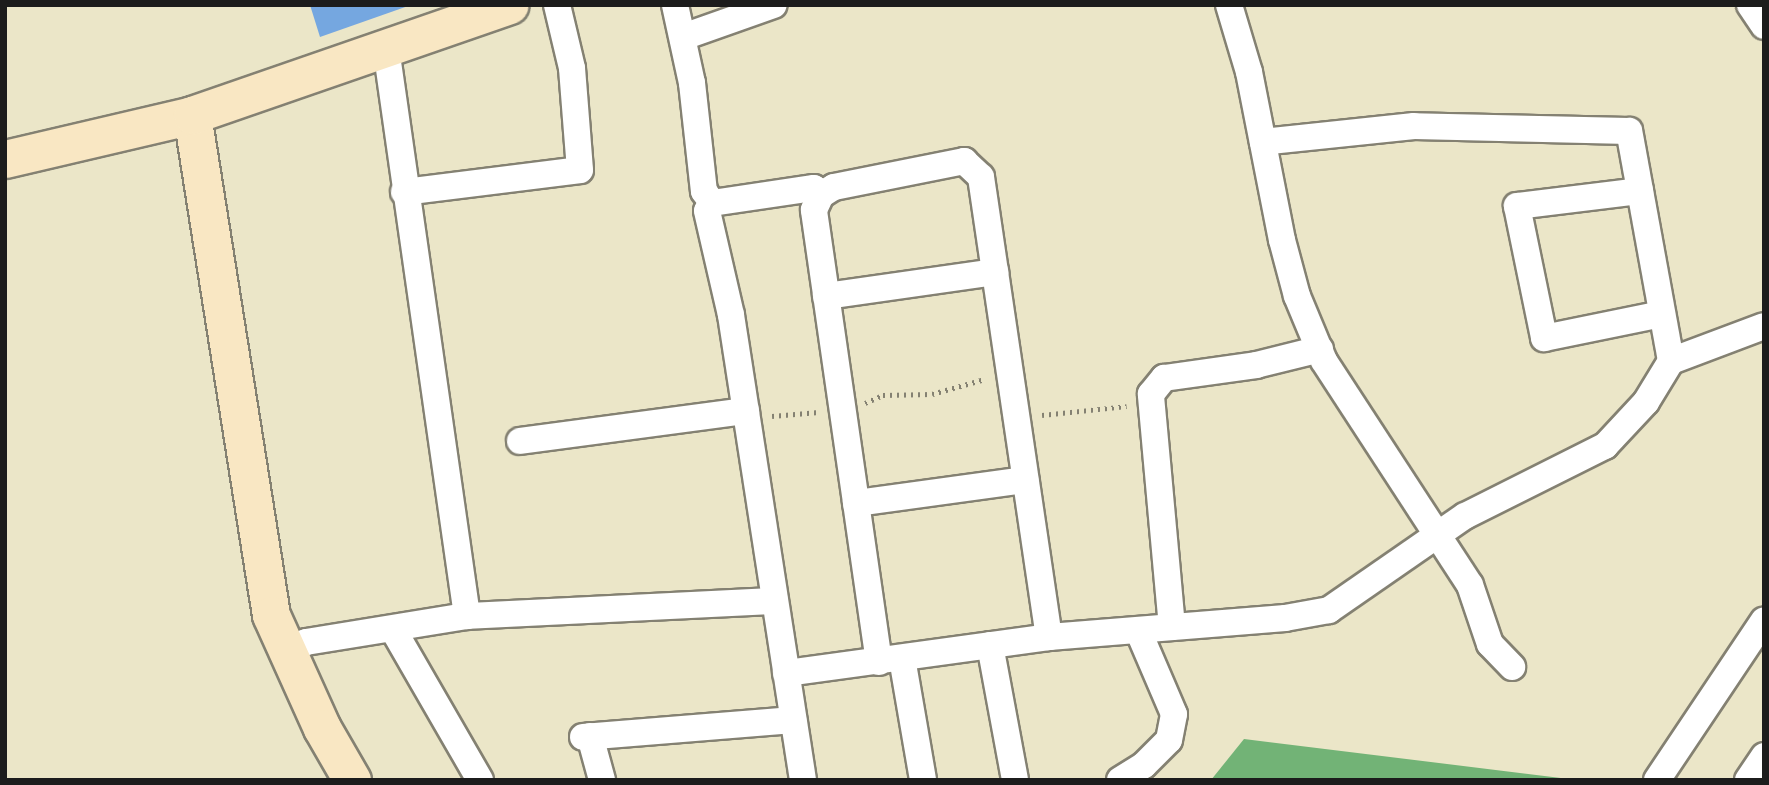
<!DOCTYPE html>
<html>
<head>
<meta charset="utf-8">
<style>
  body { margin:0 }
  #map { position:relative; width:1769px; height:785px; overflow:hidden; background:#ebe6c8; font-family:"Libre Bodoni",serif }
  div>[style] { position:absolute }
  .forest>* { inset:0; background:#72b376 }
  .water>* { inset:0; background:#75a7e0 }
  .path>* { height:4.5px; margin-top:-2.25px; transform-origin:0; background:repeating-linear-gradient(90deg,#848172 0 2px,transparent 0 7px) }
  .roads { filter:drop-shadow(2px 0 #848172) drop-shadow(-2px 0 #848172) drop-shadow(0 2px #848172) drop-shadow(0 -2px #848172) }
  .street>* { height:26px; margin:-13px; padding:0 13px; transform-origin:13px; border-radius:13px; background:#fff }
  .secondary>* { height:37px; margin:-18.5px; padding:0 18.5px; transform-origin:18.5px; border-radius:18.5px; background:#f9e7c3 }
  span { translate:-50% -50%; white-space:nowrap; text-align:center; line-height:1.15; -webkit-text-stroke:7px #fdfcf7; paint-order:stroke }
  .frame { position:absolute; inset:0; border:7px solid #1c1c1c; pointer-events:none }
</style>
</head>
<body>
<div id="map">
  <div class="forest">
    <div style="clip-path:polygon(1244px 739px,1577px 780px,1211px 780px)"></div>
  </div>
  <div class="water">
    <div style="clip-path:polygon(310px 5px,411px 5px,320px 37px)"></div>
  </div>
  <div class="path">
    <div style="left:865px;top:403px;width:20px;rotate:-24deg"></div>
    <div style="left:883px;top:395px;width:49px;rotate:-1.2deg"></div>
    <div style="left:932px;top:394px;width:55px;rotate:-15.8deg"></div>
    <div style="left:1042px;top:415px;width:85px;rotate:-6deg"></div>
    <div style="left:772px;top:416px;width:47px;rotate:-4.9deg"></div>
  </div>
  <div class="roads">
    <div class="street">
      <div style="left:675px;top:5px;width:80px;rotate:77.7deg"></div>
      <div style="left:692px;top:83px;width:109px;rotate:83.7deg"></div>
      <div style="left:704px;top:191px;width:14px;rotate:56deg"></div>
      <div style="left:712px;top:203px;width:103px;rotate:-8.4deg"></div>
      <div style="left:814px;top:188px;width:10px;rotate:45deg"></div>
      <div style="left:1229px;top:5px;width:70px;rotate:73.4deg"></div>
      <div style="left:1249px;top:72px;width:171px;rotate:78.9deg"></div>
      <div style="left:1282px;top:240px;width:58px;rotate:75deg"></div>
      <div style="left:1297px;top:296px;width:70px;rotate:67.4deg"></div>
      <div style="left:1324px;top:361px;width:267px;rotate:56.9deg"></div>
      <div style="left:1470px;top:585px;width:62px;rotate:71.3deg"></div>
      <div style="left:1490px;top:644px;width:32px;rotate:46deg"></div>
      <div style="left:1750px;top:5px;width:25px;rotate:56deg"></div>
      <div style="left:683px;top:37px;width:96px;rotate:-19.4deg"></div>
      <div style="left:386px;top:48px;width:574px;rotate:81.88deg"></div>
      <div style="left:1640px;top:191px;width:124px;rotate:173deg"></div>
      <div style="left:1517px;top:206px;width:135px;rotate:78.4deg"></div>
      <div style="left:1544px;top:338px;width:120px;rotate:-11.5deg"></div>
      <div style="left:404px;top:192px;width:177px;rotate:-7.1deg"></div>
      <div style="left:580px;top:170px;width:102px;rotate:-94.5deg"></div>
      <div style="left:572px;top:68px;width:65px;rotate:-103.4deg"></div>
      <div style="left:712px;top:203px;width:9px;rotate:122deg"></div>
      <div style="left:707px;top:211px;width:107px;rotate:77deg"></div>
      <div style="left:731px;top:315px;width:471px;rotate:81.2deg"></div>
      <div style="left:826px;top:296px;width:171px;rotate:-8.1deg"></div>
      <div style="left:1671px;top:361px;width:99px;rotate:-20.6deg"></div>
      <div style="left:520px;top:441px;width:228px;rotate:-7.6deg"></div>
      <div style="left:856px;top:503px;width:171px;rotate:-7.8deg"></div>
      <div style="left:1172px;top:627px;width:234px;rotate:-95.2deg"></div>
      <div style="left:1151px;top:394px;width:21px;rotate:-51deg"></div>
      <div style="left:1164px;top:378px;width:93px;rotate:-8deg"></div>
      <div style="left:1256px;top:365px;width:66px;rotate:-14deg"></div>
      <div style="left:394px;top:631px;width:172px;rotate:60deg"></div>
      <div style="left:990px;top:645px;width:137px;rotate:79.5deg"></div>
      <div style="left:287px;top:649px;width:20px;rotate:-20deg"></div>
      <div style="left:306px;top:642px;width:163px;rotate:-9.2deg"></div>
      <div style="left:467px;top:616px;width:308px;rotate:-2.8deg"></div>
      <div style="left:902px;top:658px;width:124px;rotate:80.2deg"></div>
      <div style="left:879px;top:662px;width:457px;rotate:-98.2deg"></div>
      <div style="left:814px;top:210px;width:17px;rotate:-65deg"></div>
      <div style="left:821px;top:195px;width:15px;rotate:-32deg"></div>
      <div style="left:834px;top:187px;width:133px;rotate:-11.3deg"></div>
      <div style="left:964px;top:161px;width:23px;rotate:43deg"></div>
      <div style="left:981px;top:177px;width:465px;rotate:81.6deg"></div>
      <div style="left:786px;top:673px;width:265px;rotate:-7.8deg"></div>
      <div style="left:1049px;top:637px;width:237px;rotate:-4.6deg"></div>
      <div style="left:1285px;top:618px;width:45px;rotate:-10.3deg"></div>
      <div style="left:1329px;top:610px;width:165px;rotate:-34.7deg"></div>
      <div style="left:1465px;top:516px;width:157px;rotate:-26.6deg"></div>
      <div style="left:1605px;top:446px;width:60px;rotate:-47deg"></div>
      <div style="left:1646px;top:402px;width:48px;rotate:-58.6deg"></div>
      <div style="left:1671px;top:361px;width:234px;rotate:-100.3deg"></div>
      <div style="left:1629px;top:131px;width:215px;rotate:-178.7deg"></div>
      <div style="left:1414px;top:126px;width:152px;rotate:174deg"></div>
      <div style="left:590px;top:736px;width:46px;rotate:74.7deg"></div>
      <div style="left:583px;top:737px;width:211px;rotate:-4.6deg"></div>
      <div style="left:1120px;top:780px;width:28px;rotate:-32deg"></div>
      <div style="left:1144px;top:765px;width:35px;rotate:-45deg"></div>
      <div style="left:1169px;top:740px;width:26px;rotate:-79deg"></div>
      <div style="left:1174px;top:714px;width:91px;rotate:-113.2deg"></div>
      <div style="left:1657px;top:780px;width:192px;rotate:-56.2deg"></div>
      <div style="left:1748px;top:780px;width:29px;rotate:-56deg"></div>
    </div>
    <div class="secondary">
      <div style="left:192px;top:115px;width:506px;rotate:81.02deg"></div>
      <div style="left:271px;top:615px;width:124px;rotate:65.7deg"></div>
      <div style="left:322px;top:728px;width:60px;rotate:60deg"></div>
      <div style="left:5px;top:159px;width:192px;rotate:-13.2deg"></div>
      <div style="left:192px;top:115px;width:336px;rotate:-19.1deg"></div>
    </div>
  </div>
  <div class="frame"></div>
</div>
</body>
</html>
